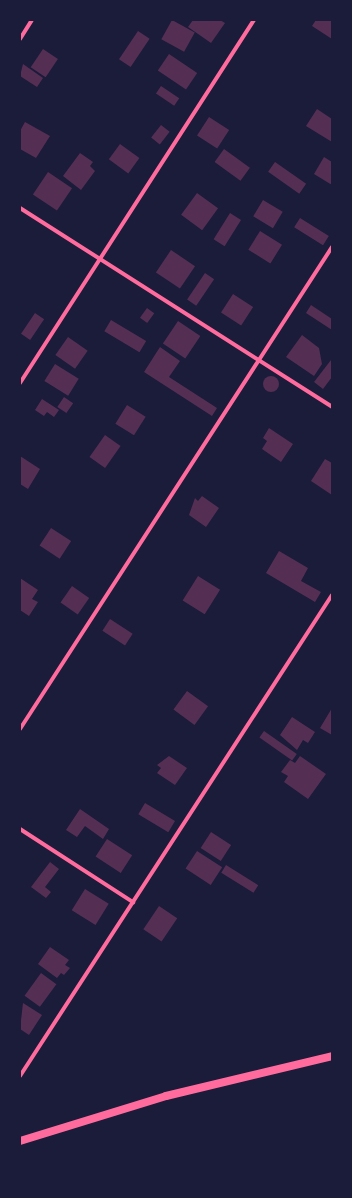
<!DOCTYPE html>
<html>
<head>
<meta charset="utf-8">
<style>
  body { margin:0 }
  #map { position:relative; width:352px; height:1198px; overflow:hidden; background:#1b1b3a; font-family:Manrope,sans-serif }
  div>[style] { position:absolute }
  .building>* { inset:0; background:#542f53; transform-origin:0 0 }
  .round { border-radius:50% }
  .minor>* { height:4px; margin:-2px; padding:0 2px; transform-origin:2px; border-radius:2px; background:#ff6b9d }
  .secondary>* { height:8px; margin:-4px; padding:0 4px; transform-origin:4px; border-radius:4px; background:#ff6b9d }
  span { translate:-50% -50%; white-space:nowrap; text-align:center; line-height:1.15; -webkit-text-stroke:4px #1b1b3a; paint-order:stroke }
  .frame { position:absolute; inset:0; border:21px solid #1b1b3a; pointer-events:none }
</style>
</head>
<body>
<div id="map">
  <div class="building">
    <div style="left:172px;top:20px;width:26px;height:22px;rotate:29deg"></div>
    <div style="clip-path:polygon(193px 20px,220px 20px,225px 23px,211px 43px,188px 27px)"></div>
    <div style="clip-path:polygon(316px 20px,332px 20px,332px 39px,312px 26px)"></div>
    <div style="left:138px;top:31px;width:14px;height:34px;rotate:34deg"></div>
    <div style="left:43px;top:49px;width:18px;height:22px;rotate:34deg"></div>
    <div style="left:169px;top:54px;width:34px;height:20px;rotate:34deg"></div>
    <div style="clip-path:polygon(23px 64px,43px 78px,37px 87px,20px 76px)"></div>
    <div style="left:161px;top:86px;width:22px;height:9px;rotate:34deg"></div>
    <div style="clip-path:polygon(317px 109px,332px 119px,332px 142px,306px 126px)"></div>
    <div style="left:209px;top:117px;width:24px;height:22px;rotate:33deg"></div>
    <div style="clip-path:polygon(25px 122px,50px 136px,36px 158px,20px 149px,20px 131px)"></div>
    <div style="left:161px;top:125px;width:11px;height:16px;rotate:38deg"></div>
    <div style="left:120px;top:144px;width:24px;height:19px;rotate:36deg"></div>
    <div style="left:224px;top:149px;width:32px;height:16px;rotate:36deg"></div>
    <div style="clip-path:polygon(80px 153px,93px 162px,90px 166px,95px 171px,81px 190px,63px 176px)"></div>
    <div style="clip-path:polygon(324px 157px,332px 162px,332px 185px,314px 174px)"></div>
    <div style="left:275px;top:162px;width:38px;height:12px;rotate:35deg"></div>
    <div style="left:48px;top:172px;width:29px;height:27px;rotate:34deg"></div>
    <div style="left:197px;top:193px;width:26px;height:27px;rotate:36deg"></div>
    <div style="left:263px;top:200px;width:23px;height:19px;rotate:31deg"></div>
    <div style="left:230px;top:213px;width:13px;height:31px;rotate:32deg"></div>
    <div style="left:300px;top:218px;width:34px;height:11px;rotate:32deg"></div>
    <div style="left:260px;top:231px;width:26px;height:22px;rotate:32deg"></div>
    <div style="left:171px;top:250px;width:29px;height:27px;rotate:34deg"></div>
    <div style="left:205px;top:273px;width:11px;height:32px;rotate:34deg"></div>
    <div style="left:233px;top:294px;width:24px;height:22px;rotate:33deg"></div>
    <div style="clip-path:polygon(311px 305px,332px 319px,332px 330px,306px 313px)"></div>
    <div style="left:147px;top:308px;width:9px;height:12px;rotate:36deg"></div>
    <div style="left:35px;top:313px;width:11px;height:25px;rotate:34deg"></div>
    <div style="left:111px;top:320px;width:41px;height:13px;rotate:31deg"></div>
    <div style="left:178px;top:321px;width:27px;height:27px;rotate:34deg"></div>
    <div style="clip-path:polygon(302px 335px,319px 348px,322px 364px,314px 376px,286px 357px)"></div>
    <div style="left:68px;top:337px;width:24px;height:22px;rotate:35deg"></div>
    <div style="clip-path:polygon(160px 347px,180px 361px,169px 377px,217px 408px,212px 416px,144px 372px)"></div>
    <div style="clip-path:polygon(331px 360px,332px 377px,323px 389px,314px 382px)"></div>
    <div style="left:55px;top:364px;width:28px;height:20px;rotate:32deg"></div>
    <div class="round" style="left:263px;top:376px;width:16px;height:16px"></div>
    <div style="left:64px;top:397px;width:11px;height:12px;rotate:34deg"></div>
    <div style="clip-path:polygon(42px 399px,59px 410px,54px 417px,47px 412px,44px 416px,35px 410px)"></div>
    <div style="left:127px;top:405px;width:22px;height:22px;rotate:32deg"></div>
    <div style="clip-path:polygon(269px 428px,293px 444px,281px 462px,262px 449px,267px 441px,263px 438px)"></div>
    <div style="left:105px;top:435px;width:19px;height:27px;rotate:35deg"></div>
    <div style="clip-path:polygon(20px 456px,40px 469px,28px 489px,20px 484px)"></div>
    <div style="clip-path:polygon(325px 459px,332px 463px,332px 495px,311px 481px)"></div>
    <div style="clip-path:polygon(202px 496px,219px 508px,206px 527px,189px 515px,195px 498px,198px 501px)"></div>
    <div style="left:51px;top:528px;width:24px;height:21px;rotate:33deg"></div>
    <div style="clip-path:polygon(279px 551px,308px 568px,301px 581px,321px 592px,315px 602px,266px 573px)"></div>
    <div style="left:198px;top:576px;width:26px;height:29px;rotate:32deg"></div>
    <div style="clip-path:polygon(20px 578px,38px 590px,32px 599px,38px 602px,29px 616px,20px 610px)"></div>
    <div style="left:72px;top:586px;width:21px;height:20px;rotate:35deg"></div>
    <div style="left:110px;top:619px;width:27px;height:14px;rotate:33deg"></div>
    <div style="left:187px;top:691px;width:26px;height:23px;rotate:36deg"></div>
    <div style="clip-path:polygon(332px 708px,332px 735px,320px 728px)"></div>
    <div style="clip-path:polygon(292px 717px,315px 732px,308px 743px,303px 740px,297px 750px,280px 735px)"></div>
    <div style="left:264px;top:731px;width:40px;height:8px;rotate:35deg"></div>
    <div style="clip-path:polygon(169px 756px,187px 768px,175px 785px,157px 773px,161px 768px,157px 765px)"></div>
    <div style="clip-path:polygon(300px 756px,326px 774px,308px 799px,284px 782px,288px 776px,281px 772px,290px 760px,295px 763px)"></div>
    <div style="left:145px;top:803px;width:35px;height:13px;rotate:31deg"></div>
    <div style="clip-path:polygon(80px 809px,109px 829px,103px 839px,85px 826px,77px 837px,66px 830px)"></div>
    <div style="left:211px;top:832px;width:24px;height:19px;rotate:33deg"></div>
    <div style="left:107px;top:839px;width:30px;height:21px;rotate:33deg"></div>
    <div style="left:197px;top:851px;width:30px;height:21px;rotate:33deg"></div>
    <div style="clip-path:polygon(50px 862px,59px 869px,45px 887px,51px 892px,46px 898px,31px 887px)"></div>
    <div style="left:226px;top:865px;width:38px;height:9px;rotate:32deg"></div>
    <div style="left:85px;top:889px;width:28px;height:25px;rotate:32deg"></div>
    <div style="left:159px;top:906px;width:22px;height:28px;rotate:34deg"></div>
    <div style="clip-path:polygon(50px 947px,69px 960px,65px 965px,70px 968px,64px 975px,61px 973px,57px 978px,38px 964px)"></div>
    <div style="left:41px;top:973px;width:19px;height:28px;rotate:36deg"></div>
    <div style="clip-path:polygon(23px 1003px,42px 1015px,29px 1035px,20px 1029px)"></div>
  </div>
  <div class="minor">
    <div style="left:20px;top:39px;width:22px;rotate:-58deg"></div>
    <div style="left:20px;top:208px;width:370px;rotate:32.5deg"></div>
    <div style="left:20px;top:383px;width:432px;rotate:-57.2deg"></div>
    <div style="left:20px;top:729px;width:574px;rotate:-57.08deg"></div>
    <div style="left:20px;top:829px;width:135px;rotate:32.9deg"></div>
    <div style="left:20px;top:1076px;width:573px;rotate:-57.03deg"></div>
  </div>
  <div class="secondary">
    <div style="left:20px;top:1141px;width:153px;rotate:-17.1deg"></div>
    <div style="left:166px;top:1096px;width:171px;rotate:-13.5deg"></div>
  </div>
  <div class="frame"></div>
</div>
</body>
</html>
